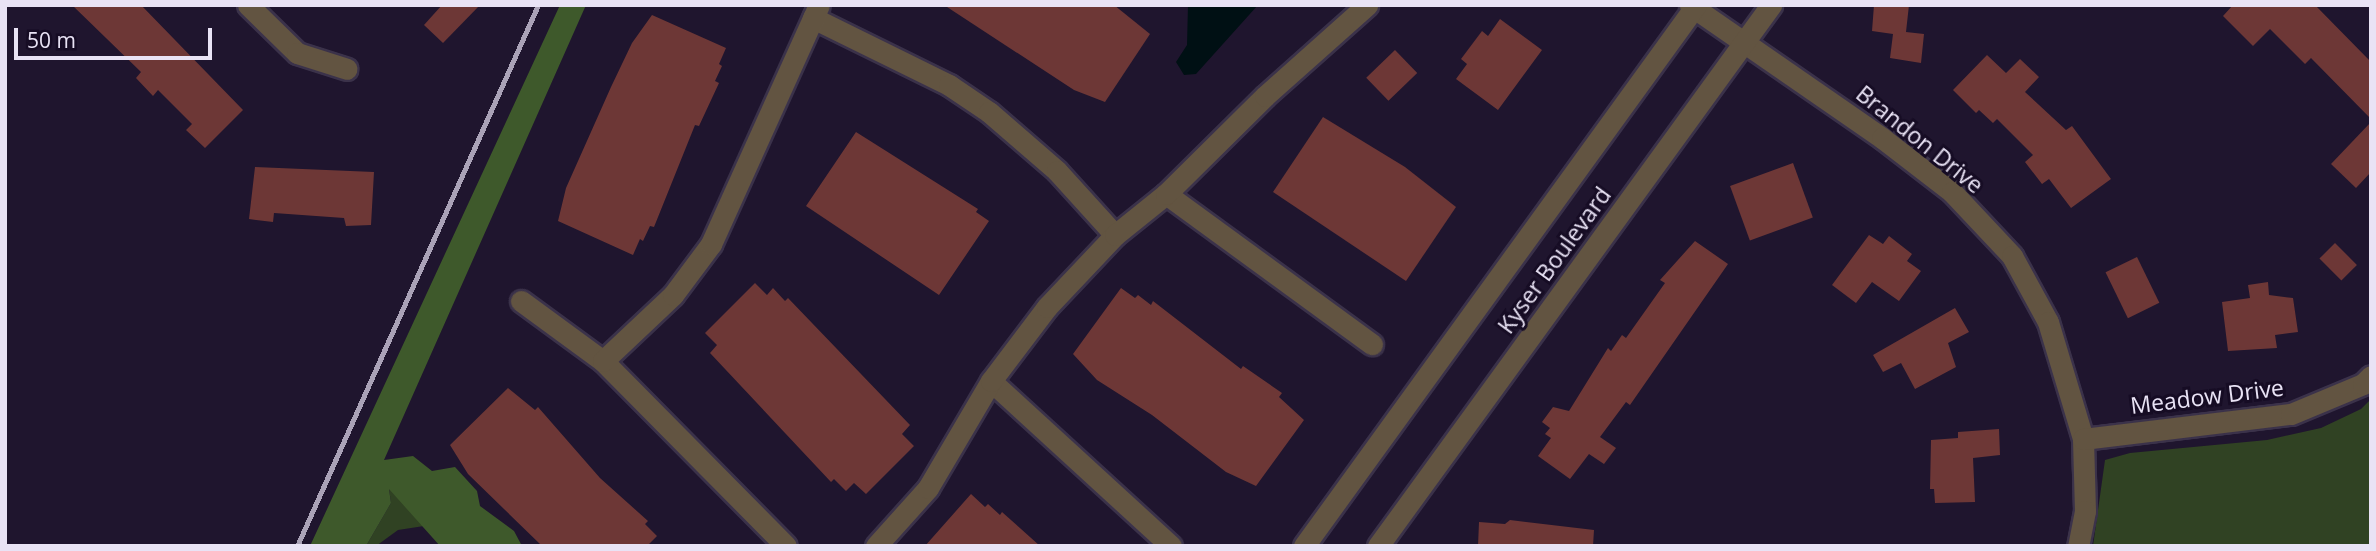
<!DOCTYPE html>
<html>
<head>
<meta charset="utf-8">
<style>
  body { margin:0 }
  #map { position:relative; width:2376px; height:551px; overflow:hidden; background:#1f152e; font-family:"Open Sans",sans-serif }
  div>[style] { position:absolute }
  .green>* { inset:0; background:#304223 }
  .forest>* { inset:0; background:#3e592b }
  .water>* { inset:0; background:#001014 }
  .building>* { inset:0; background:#6d3736; transform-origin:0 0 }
  .roads { filter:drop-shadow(2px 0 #3b324a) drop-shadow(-2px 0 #3b324a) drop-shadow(0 2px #3b324a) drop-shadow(0 -2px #3b324a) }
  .minor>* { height:21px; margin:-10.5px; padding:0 10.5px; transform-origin:10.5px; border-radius:10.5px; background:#625441 }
  .rail>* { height:5px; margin:-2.5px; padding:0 2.5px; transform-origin:2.5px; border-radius:2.5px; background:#aaa2b7 }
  span { translate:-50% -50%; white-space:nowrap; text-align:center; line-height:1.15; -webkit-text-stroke:6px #160c24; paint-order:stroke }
  .street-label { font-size:23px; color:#e9e3f5 }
  .frame { position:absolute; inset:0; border:7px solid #e9e3f5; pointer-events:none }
  .scale { position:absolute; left:14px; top:28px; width:198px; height:32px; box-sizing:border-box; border:4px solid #e9e3f5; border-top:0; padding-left:9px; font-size:21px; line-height:24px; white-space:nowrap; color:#e9e3f5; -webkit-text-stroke:5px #160c24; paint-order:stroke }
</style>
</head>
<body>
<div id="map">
  <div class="green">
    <div style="clip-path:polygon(2371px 399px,2371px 546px,2093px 546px,2105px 460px,2130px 453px,2267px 440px,2321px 428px,2361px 409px)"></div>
    <div style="clip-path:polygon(389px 488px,424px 526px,398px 530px,376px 546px,366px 546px,391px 503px)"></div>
  </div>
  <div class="forest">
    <div style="clip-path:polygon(560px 5px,586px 5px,384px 460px,413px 456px,432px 471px,455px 467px,477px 491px,480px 506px,514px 531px,522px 546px,440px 546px,389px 489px,391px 503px,366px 546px,310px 546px)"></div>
  </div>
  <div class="water">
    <div style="clip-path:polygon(1188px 5px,1258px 5px,1196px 74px,1184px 75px,1176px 62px,1187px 45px)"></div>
  </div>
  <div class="building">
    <div style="clip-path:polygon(72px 5px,141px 5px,243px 110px,205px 148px,186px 130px,192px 124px,158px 90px,153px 96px,136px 78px,141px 72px)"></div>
    <div style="clip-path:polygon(442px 5px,480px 5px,443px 43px,424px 25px)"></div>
    <div style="clip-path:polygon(944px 5px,1114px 5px,1150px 34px,1105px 102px,1074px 90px)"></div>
    <div style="clip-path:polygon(1874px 5px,1909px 5px,1906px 32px,1924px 34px,1921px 63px,1890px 58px,1893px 34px,1872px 31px)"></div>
    <div style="clip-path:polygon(2233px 5px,2315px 5px,2371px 62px,2371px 119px,2311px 58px,2305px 64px,2270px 29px,2253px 46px,2223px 16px)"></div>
    <div style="clip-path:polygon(652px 15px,726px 48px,719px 64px,722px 66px,715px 81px,719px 83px,699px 126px,695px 125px,654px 227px,650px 226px,643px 241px,640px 239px,633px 255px,558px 221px,566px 188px,611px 87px,632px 43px)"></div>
    <div style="clip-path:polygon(1500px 19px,1542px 50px,1498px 110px,1456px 79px,1467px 64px,1461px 59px,1482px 31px,1488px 36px)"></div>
    <div style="left:1395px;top:50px;width:32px;height:40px;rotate:46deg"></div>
    <div style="clip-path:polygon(1987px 55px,2006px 73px,2020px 59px,2039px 77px,2025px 92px,2066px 130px,2072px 126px,2111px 179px,2071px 208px,2049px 179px,2042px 184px,2025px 162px,2033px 155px,1997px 119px,1993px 123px,1979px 110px,1976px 113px,1953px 90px)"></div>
    <div style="clip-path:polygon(1323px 117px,1405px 167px,1456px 207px,1406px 281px,1273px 192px)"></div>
    <div style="clip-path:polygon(2371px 122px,2371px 172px,2356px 188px,2331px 164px)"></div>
    <div style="clip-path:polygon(856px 132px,978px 209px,976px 212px,989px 221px,939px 295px,806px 206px)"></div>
    <div style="left:1793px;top:163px;width:58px;height:67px;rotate:70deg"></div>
    <div style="clip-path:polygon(255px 167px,374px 172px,371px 225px,346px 226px,344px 218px,274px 213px,273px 222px,249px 219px)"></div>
    <div style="clip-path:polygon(1869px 235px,1883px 244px,1889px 236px,1912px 254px,1907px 261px,1921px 271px,1899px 301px,1872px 282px,1856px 303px,1832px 285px)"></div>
    <div style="clip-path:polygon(1695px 241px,1728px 264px,1630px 405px,1626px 402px,1600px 437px,1616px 448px,1604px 464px,1589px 454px,1570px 479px,1538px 456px,1551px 438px,1545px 434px,1550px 428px,1542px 422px,1553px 407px,1569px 411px,1608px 348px,1611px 351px,1622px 335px,1626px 338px,1665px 283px,1660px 280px)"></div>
    <div style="left:2335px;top:243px;width:31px;height:22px;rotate:45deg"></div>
    <div style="left:2137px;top:257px;width:51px;height:35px;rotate:64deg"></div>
    <div style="clip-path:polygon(2268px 282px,2269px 295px,2293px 298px,2298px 332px,2275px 335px,2277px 348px,2228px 351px,2222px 302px,2250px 298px,2248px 285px)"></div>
    <div style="clip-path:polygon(755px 283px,767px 295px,773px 288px,785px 301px,788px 298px,910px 425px,902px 434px,914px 446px,866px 494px,854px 483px,846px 491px,834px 479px,831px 482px,710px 353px,717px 345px,705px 333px)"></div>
    <div style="clip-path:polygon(1121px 288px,1135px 298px,1138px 295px,1151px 305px,1153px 301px,1241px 369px,1243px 366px,1282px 393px,1279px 397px,1304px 420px,1256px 486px,1226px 472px,1152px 415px,1097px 380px,1073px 354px)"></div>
    <div style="clip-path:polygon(1955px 308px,1969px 332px,1948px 343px,1956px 367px,1915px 389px,1901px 363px,1883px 372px,1873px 355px)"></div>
    <div style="clip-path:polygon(508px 388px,535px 410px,538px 407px,600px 478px,648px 521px,645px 524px,657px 536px,647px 546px,542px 546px,468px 474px,450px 445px)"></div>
    <div style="clip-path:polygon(1999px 429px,2000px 455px,1973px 458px,1975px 502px,1935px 503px,1934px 489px,1930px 489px,1931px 440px,1958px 438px,1958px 432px)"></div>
    <div style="clip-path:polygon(971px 494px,985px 507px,988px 504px,1000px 515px,1002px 512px,1040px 546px,925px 546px)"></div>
    <div style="clip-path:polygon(1510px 520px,1594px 530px,1593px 546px,1478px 546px,1479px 522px,1505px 524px)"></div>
  </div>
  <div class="roads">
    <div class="minor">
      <div style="left:248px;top:5px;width:69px;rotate:44.4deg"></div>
      <div style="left:297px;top:53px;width:52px;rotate:17.7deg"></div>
      <div style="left:1690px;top:5px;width:234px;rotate:34.7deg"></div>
      <div style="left:1882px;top:138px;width:88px;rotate:37.6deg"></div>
      <div style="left:1952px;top:192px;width:88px;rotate:46.8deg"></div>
      <div style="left:2012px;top:256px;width:75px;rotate:61.4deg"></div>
      <div style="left:2048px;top:322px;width:122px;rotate:73.3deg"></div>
      <div style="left:2083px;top:439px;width:72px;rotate:88.4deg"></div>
      <div style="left:2085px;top:511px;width:36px;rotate:101deg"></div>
      <div style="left:813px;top:18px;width:152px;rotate:26.2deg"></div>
      <div style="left:949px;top:85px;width:48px;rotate:34deg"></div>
      <div style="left:989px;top:112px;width:90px;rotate:40.9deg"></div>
      <div style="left:1057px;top:171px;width:86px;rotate:47.8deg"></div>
      <div style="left:1166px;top:194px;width:255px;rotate:36.1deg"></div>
      <div style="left:521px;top:301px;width:102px;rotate:36.2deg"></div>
      <div style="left:603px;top:361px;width:260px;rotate:45.3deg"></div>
      <div style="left:603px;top:361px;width:96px;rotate:-43.3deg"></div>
      <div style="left:673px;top:295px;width:64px;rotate:-53.3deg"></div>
      <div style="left:711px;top:244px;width:262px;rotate:-65.7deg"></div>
      <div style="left:991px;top:381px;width:244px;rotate:42.5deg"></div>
      <div style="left:2083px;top:439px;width:209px;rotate:-6.9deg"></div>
      <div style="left:2291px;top:414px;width:78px;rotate:-22.6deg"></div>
      <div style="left:2363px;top:384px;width:11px;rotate:-45deg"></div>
      <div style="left:876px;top:546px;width:78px;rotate:-48.1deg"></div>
      <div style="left:928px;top:488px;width:124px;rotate:-59.5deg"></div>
      <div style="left:991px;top:381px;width:93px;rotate:-52.9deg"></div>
      <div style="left:1047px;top:307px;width:99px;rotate:-46.6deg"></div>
      <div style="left:1115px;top:235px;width:65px;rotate:-38.8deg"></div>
      <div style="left:1166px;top:194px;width:139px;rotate:-44.7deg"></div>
      <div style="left:1265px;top:96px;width:137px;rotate:-41.7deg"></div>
      <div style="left:1304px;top:546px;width:668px;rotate:-54.07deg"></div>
      <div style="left:1378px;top:546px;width:669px;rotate:-54deg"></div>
    </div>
  </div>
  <div class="rail">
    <div style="left:297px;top:546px;width:592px;rotate:-65.99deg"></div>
  </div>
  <div class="street-label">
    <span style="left:1920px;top:139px;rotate:39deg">Brandon Drive</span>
    <span style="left:1554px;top:260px;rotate:-54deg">Kyser Boulevard</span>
    <span style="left:2207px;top:396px;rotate:-7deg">Meadow Drive</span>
  </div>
  <div class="frame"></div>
  <div class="scale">50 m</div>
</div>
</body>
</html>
